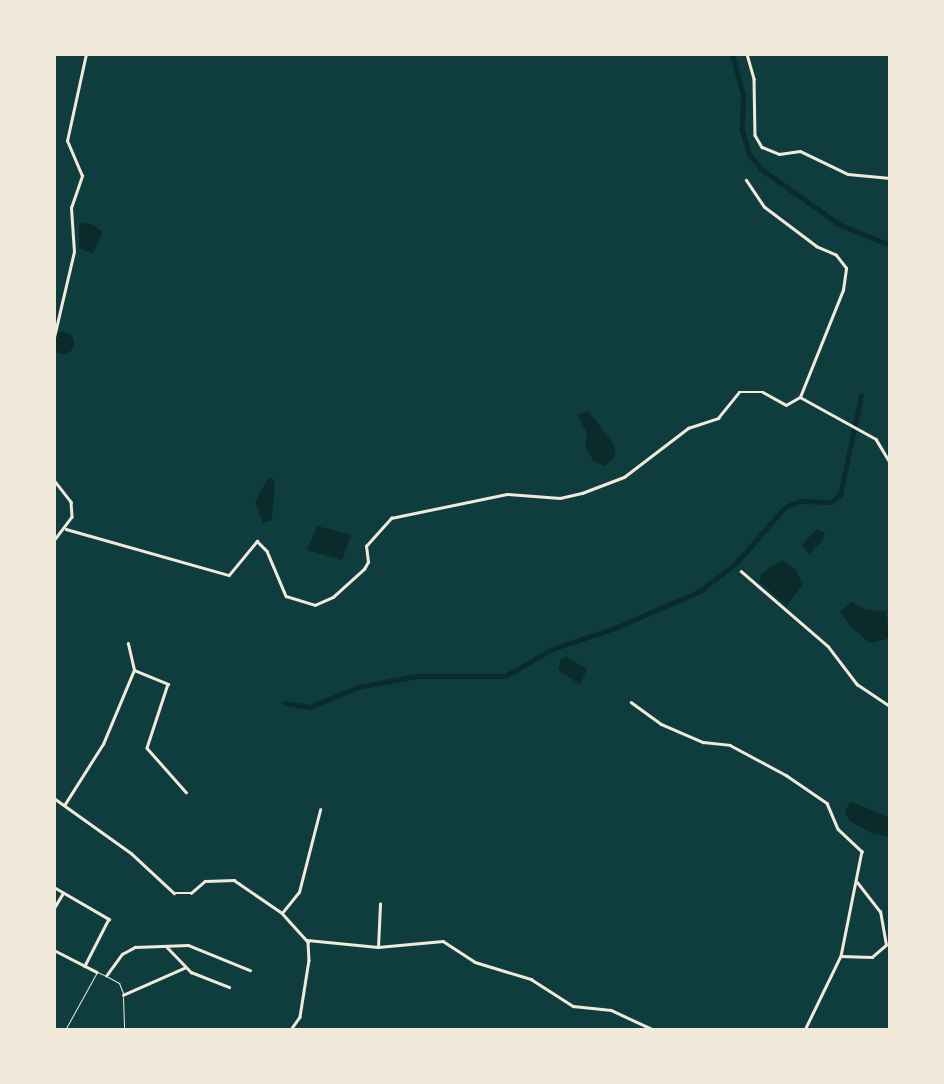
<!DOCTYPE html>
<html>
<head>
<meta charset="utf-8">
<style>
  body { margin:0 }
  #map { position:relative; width:944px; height:1084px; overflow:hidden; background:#0f3d3e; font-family:"PT Sans",sans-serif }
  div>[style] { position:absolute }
  .water>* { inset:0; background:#0a2a2b }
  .round { border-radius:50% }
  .canal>* { height:5px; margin:-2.5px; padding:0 2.5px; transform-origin:2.5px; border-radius:2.5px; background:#0a2a2b }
  .service>* { height:1px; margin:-0.5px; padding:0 0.5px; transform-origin:0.5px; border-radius:0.5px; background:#f1e9da }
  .minor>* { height:2.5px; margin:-1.25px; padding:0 1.25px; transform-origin:1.25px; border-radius:1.25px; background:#f1e9da }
  .rail>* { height:2px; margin:-1px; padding:0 1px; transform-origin:1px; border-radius:1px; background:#97a49c }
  span { translate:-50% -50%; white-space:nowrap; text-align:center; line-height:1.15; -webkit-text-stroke:5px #f1e9da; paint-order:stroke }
  .frame { position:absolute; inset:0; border:56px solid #f1e9da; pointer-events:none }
</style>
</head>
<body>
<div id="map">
  <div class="water">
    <div style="clip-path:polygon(79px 223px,92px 224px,102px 232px,93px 254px,79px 248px)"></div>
    <div class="round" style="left:52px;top:332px;width:22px;height:22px"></div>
    <div style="clip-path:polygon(588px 411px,615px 446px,615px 457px,604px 466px,594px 462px,585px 447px,587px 433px,577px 415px)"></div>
    <div style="clip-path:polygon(269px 477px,275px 480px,272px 520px,263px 523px,255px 502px)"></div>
    <div style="clip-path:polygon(317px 526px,351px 535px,342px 560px,307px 550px)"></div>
    <div style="clip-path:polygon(817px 529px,825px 533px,823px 540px,809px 554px,802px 545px)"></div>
    <div style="clip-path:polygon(782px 560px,796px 570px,803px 584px,787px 606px,759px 582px,761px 574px)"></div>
    <div style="clip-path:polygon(851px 602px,866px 610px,886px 611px,890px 638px,870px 643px,851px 627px,840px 612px)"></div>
    <div style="clip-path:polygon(566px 657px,587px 669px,580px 685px,558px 669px,561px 659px)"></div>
    <div style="clip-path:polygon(850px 801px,890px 818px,890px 837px,871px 833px,850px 821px,845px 812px)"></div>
  </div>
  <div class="canal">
    <div style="left:732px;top:54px;width:42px;rotate:75deg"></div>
    <div style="left:743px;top:95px;width:35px;rotate:92deg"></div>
    <div style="left:742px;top:130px;width:25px;rotate:74deg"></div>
    <div style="left:749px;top:154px;width:19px;rotate:51deg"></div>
    <div style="left:761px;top:169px;width:97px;rotate:35.3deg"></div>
    <div style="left:840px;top:225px;width:54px;rotate:21.8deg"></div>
    <div style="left:285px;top:703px;width:25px;rotate:9deg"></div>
    <div style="left:310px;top:707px;width:52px;rotate:-22.6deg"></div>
    <div style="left:358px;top:687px;width:60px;rotate:-10.6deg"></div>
    <div style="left:417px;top:676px;width:88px"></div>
    <div style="left:505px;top:676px;width:54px;rotate:-29.9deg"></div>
    <div style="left:552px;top:649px;width:66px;rotate:-18.4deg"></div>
    <div style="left:615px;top:628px;width:93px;rotate:-23.5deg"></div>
    <div style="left:700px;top:591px;width:46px;rotate:-37.9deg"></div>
    <div style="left:736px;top:563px;width:74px;rotate:-48.8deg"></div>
    <div style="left:785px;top:507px;width:17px;rotate:-21deg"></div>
    <div style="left:801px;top:501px;width:30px;rotate:2deg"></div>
    <div style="left:831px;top:502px;width:11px;rotate:-38deg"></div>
    <div style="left:840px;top:495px;width:102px;rotate:-78.1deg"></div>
  </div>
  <div class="service">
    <div style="left:108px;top:977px;width:13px;rotate:29deg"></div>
    <div style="left:119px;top:983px;width:11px;rotate:68deg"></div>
    <div style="left:123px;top:997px;width:33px;rotate:88deg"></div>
    <div style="left:65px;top:1030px;width:66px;rotate:-61.1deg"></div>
    <div style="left:97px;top:972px;width:8px;rotate:23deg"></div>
  </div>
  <div class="minor">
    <div style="left:747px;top:54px;width:26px;rotate:74deg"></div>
    <div style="left:754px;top:79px;width:56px;rotate:89deg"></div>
    <div style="left:755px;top:135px;width:14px;rotate:60deg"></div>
    <div style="left:762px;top:147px;width:18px;rotate:22deg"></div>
    <div style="left:779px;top:154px;width:21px;rotate:-8deg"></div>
    <div style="left:800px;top:151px;width:53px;rotate:25.6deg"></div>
    <div style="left:848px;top:174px;width:42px;rotate:5.4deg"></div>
    <div style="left:54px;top:337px;width:87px;rotate:-76.8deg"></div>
    <div style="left:74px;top:252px;width:44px;rotate:-93.9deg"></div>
    <div style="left:71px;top:208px;width:34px;rotate:-71deg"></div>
    <div style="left:82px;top:176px;width:38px;rotate:-113deg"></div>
    <div style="left:67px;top:141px;width:89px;rotate:-77.7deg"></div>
    <div style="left:800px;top:397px;width:87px;rotate:28.9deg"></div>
    <div style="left:876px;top:439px;width:27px;rotate:59deg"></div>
    <div style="left:54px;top:480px;width:28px;rotate:52deg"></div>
    <div style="left:71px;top:502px;width:15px;rotate:86deg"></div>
    <div style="left:72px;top:517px;width:30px;rotate:127deg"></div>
    <div style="left:66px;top:529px;width:169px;rotate:15.8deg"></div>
    <div style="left:229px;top:575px;width:44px;rotate:-50.5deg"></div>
    <div style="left:257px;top:541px;width:14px;rotate:45deg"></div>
    <div style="left:267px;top:551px;width:49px;rotate:67.1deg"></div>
    <div style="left:286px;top:596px;width:30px;rotate:17deg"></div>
    <div style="left:315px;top:605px;width:20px;rotate:-24deg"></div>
    <div style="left:333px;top:597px;width:42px;rotate:-42.1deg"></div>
    <div style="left:364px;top:569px;width:8px;rotate:-60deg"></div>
    <div style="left:368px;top:562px;width:16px;rotate:-97deg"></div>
    <div style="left:366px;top:546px;width:38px;rotate:-48deg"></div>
    <div style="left:391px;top:518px;width:118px;rotate:-11.7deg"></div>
    <div style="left:507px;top:494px;width:53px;rotate:4.3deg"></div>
    <div style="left:560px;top:498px;width:23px;rotate:-13deg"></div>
    <div style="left:582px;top:493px;width:45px;rotate:-20.9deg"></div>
    <div style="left:624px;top:477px;width:81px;rotate:-37.4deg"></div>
    <div style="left:688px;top:428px;width:32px;rotate:-18deg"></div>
    <div style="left:718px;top:418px;width:33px;rotate:-51deg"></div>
    <div style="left:739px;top:392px;width:24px"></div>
    <div style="left:763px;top:392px;width:26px;rotate:29deg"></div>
    <div style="left:786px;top:405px;width:16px;rotate:-30deg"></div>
    <div style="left:800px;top:397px;width:115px;rotate:-68.1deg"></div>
    <div style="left:843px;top:290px;width:22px;rotate:-82deg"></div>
    <div style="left:846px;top:268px;width:16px;rotate:-128deg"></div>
    <div style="left:836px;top:255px;width:21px;rotate:-157deg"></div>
    <div style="left:817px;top:247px;width:66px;rotate:-143deg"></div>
    <div style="left:764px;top:207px;width:32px;rotate:-124deg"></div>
    <div style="left:741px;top:571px;width:115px;rotate:40.8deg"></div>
    <div style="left:828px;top:646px;width:48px;rotate:52.7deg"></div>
    <div style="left:857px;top:684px;width:40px;rotate:34deg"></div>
    <div style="left:134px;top:670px;width:37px;rotate:22deg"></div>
    <div style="left:168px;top:684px;width:67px;rotate:108.2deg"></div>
    <div style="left:147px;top:748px;width:59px;rotate:48.4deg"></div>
    <div style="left:631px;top:702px;width:37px;rotate:36deg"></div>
    <div style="left:661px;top:724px;width:46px;rotate:23.2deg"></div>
    <div style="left:703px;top:742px;width:27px;rotate:6deg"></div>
    <div style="left:730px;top:745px;width:64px;rotate:28.2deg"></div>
    <div style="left:786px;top:775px;width:50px;rotate:34.3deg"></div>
    <div style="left:827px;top:803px;width:28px;rotate:67deg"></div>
    <div style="left:838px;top:829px;width:33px;rotate:43deg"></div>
    <div style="left:862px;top:851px;width:107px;rotate:101.3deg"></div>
    <div style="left:841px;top:956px;width:82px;rotate:115.9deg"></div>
    <div style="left:54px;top:798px;width:95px;rotate:35.5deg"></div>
    <div style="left:131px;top:853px;width:59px;rotate:42.9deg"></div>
    <div style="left:174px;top:893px;width:17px"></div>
    <div style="left:191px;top:893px;width:18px;rotate:-41deg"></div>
    <div style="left:205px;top:881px;width:29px;rotate:-2deg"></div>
    <div style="left:234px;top:880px;width:58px;rotate:34.5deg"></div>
    <div style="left:282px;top:913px;width:39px;rotate:48deg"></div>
    <div style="left:308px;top:942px;width:18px;rotate:87deg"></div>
    <div style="left:309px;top:960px;width:58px;rotate:99deg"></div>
    <div style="left:300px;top:1017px;width:16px;rotate:125deg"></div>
    <div style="left:65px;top:804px;width:71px;rotate:-57.7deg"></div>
    <div style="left:103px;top:744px;width:80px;rotate:-67.3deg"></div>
    <div style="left:134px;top:670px;width:27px;rotate:-103deg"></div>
    <div style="left:54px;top:887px;width:64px;rotate:30.2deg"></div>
    <div style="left:109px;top:919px;width:53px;rotate:117.1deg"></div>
    <div style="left:54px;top:908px;width:17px;rotate:-59deg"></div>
    <div style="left:282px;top:913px;width:27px;rotate:-51deg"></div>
    <div style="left:299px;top:892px;width:85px;rotate:-75.6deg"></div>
    <div style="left:307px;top:940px;width:71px;rotate:5.6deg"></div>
    <div style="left:378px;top:947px;width:65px;rotate:-5.3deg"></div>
    <div style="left:443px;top:941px;width:38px;rotate:33deg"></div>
    <div style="left:475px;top:962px;width:59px;rotate:16.9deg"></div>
    <div style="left:531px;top:979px;width:50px;rotate:32.7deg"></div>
    <div style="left:573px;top:1006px;width:38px;rotate:6deg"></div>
    <div style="left:611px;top:1010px;width:47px;rotate:24.9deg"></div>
    <div style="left:167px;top:947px;width:35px;rotate:46deg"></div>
    <div style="left:191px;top:972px;width:41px;rotate:21.5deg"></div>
    <div style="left:378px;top:947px;width:43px;rotate:-87.3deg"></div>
    <div style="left:54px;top:950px;width:48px;rotate:27.1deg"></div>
    <div style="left:841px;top:956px;width:31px;rotate:2deg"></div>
    <div style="left:872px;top:957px;width:18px;rotate:-41deg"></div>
    <div style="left:886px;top:945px;width:34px;rotate:-100deg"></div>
    <div style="left:880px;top:912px;width:37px;rotate:-128deg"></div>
    <div style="left:106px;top:976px;width:27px;rotate:-54deg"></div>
    <div style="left:122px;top:954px;width:15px;rotate:-28deg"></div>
    <div style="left:135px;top:947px;width:53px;rotate:-2.2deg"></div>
    <div style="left:188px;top:945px;width:67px;rotate:22deg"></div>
    <div style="left:123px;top:995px;width:67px;rotate:-23.9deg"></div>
  </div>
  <div class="rail">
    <div style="left:54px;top:55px;width:7px;rotate:-8deg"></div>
  </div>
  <div class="frame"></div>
</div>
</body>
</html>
